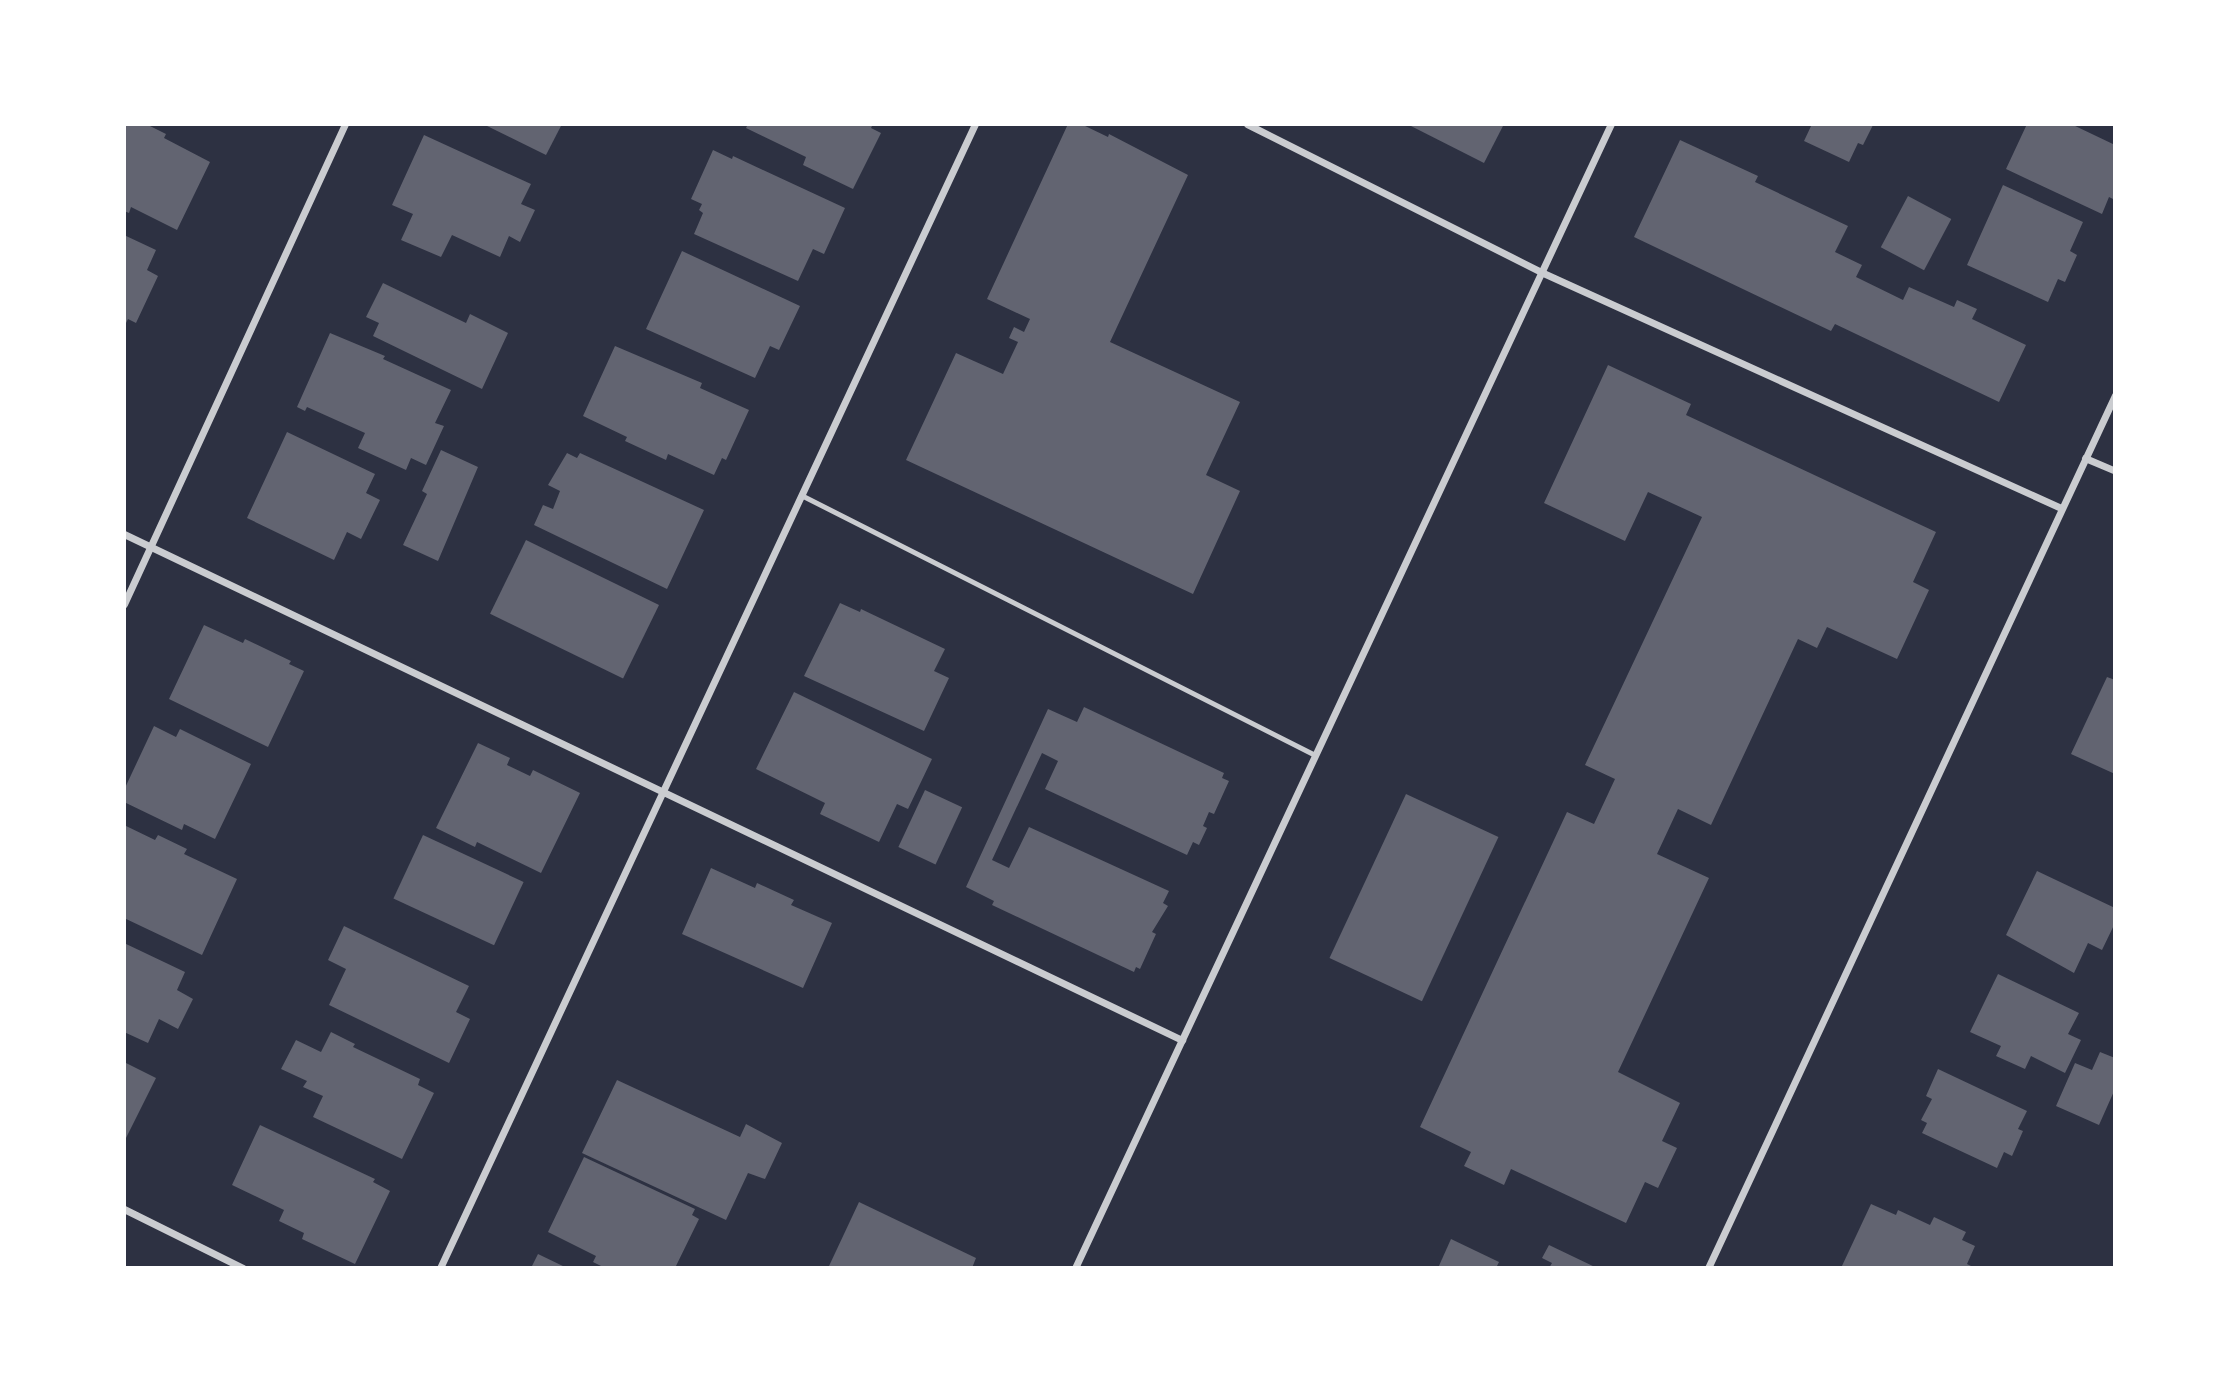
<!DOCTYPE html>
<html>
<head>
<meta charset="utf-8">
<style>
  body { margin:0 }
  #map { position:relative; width:2239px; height:1392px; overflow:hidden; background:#2d3142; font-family:Helvetica,sans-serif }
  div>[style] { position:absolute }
  .building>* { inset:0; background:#626471; transform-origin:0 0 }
  .service>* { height:5px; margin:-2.5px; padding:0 2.5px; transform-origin:2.5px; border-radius:2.5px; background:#caccd0 }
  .minor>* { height:7px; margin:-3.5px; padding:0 3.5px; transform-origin:3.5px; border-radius:3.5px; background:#caccd0 }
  span { translate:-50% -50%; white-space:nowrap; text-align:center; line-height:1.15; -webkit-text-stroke:6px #fff; paint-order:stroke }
  .frame { position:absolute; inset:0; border:126px solid #fff; pointer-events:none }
</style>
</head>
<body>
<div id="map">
  <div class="building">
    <div style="clip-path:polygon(124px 124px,146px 124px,166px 134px,164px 138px,210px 162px,177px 230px,131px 207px,129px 213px,124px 211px)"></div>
    <div style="clip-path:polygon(483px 124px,562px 124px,546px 155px)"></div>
    <div style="clip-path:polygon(748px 124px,873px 124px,871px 128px,881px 133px,853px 189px,803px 165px,806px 157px,746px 128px)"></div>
    <div style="clip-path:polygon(1068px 124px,1081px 124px,1108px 137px,1109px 134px,1188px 175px,1110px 342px,1240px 402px,1206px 475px,1240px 491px,1193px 594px,906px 460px,956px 353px,1003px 374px,1018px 342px,1009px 338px,1014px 327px,1024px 332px,1030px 319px,987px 299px)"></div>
    <div style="clip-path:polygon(1407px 124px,1504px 124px,1484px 163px)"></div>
    <div style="clip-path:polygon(1812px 124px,1870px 124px,1873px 125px,1863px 145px,1858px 143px,1849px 162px,1804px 141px)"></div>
    <div style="clip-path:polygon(2027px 124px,2071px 124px,2115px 145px,2115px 200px,2109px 197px,2102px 214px,2006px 169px)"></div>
    <div style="clip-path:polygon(424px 135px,531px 184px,521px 204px,535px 210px,520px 242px,509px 236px,500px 257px,452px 235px,441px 257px,401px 240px,413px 214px,392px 205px)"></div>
    <div style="clip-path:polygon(1680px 140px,1758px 176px,1755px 182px,1848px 226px,1835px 252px,1862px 265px,1856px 277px,1903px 300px,1909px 287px,1954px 307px,1957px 300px,1977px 309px,1972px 319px,2026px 345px,1999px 402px,1835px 324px,1831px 331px,1634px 237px)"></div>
    <div style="clip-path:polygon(713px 150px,732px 159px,733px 156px,845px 208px,824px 254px,813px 249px,798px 281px,694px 234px,703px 213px,699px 210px,702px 204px,691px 199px)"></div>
    <div style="clip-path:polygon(2003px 185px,2083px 222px,2070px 251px,2077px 255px,2065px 282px,2058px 279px,2048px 302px,1967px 265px)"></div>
    <div style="left:1908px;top:196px;width:49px;height:58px;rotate:28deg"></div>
    <div style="clip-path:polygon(124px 235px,156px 250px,147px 270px,158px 276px,136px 323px,128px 319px,124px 327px)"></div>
    <div style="clip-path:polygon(682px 251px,800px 306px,779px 350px,770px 346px,755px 378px,646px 329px)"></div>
    <div style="clip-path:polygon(383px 283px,466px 323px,470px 314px,508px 333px,482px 389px,373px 336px,379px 323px,366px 317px)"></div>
    <div style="clip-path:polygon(330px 333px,385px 356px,383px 359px,451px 390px,435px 423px,444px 426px,426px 465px,411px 458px,406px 470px,358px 448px,365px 433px,307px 407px,305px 411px,297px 407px)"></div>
    <div style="clip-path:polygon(615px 346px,702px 383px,700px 388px,749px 410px,726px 460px,722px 458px,714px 475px,668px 454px,666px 460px,625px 441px,627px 437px,583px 416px)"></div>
    <div style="clip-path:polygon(1608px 365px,1691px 404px,1686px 415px,1936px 532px,1913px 582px,1929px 590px,1897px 659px,1827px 627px,1817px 648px,1798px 639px,1711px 825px,1678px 809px,1657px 854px,1709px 878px,1618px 1072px,1680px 1103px,1662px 1141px,1677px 1148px,1658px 1188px,1645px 1182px,1626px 1223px,1511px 1169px,1504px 1185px,1464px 1166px,1471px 1152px,1420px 1127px,1567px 812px,1594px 824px,1615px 779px,1585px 765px,1702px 517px,1648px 492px,1625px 541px,1544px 503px)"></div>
    <div style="clip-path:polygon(287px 432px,375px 474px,366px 493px,380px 500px,361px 539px,347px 532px,334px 560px,247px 518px)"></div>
    <div style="clip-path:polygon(441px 450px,478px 467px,438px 561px,403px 545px,427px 494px,422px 491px)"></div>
    <div style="clip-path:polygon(567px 453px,577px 458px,580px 453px,704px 510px,667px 589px,534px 525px,543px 505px,553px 509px,560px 491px,548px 485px)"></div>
    <div style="left:526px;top:540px;width:148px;height:82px;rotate:26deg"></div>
    <div style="clip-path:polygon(840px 603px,860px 612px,861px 609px,945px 649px,934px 671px,949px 678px,924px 731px,804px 676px)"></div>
    <div style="clip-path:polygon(204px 625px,243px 643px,245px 639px,291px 661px,289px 664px,304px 671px,268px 747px,169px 699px)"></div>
    <div style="clip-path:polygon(2107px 677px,2115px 680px,2115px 774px,2071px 754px)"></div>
    <div style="clip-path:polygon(794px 692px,932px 759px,908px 809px,897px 804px,879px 842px,820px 814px,825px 803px,756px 769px)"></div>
    <div style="clip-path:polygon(1084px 707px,1224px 773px,1222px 778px,1229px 781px,1214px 814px,1209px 812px,1203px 826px,1207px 828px,1199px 845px,1193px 842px,1187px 855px,1045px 789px,1058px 761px,1042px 753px,992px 860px,1009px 868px,1029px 827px,1169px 891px,1163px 903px,1168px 906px,1152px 932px,1156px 934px,1140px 969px,1136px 967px,1134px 972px,992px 905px,994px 901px,966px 887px,1048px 709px,1077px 722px)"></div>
    <div style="clip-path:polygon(154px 726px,176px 737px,180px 729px,251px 764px,215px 839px,184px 824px,182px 830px,124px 802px,124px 790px)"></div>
    <div style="clip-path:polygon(478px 743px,510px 758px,507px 765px,530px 776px,533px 770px,580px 793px,541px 873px,477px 842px,475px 847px,436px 828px)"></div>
    <div style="left:925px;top:790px;width:41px;height:63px;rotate:25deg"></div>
    <div style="left:1406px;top:794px;width:102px;height:181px;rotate:25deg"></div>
    <div style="clip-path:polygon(124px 825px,155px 840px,158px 835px,187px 849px,184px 854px,237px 879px,202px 955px,124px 918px)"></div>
    <div style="left:423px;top:835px;width:111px;height:70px;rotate:25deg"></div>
    <div style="clip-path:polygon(711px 868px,755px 888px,757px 883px,794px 900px,791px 905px,832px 923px,803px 988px,682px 934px)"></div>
    <div style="clip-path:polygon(2037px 871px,2115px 908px,2115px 923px,2102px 950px,2088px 943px,2074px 973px,2006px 935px)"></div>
    <div style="clip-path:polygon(344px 926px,469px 986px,456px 1012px,470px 1019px,449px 1063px,329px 1005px,346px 969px,328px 960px)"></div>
    <div style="clip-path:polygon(124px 943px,185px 972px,177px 990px,193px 999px,178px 1029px,159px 1019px,148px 1043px,124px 1032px)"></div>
    <div style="clip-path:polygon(1998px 974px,2079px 1013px,2068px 1034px,2081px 1040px,2065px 1073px,2031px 1056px,2025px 1069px,1996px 1056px,2001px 1046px,1970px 1032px)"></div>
    <div style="clip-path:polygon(331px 1032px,355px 1044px,353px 1047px,420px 1079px,418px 1085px,434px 1093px,402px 1159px,313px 1117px,323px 1096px,303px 1087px,307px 1081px,281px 1069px,296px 1040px,321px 1052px)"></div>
    <div style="clip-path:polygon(2100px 1052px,2115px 1058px,2115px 1089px,2099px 1125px,2056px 1106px,2075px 1063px,2092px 1070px)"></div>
    <div style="clip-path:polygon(124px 1062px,156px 1078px,124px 1142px)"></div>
    <div style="clip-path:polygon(1938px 1069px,2027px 1111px,2018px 1129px,2023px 1131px,2012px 1156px,2004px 1152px,1997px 1168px,1922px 1133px,1927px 1123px,1921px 1120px,1932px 1099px,1926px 1096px)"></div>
    <div style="clip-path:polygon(617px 1080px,740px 1137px,746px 1124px,782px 1143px,765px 1179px,748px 1173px,726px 1220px,582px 1153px)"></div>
    <div style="clip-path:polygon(260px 1125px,375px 1179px,373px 1182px,390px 1191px,355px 1264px,302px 1239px,304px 1233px,279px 1221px,284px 1210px,232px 1185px)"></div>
    <div style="clip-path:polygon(584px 1157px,695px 1209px,692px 1215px,699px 1219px,675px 1268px,605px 1268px,593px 1262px,596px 1256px,548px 1232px)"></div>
    <div style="clip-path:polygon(859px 1202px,976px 1258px,972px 1268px,829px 1266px)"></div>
    <div style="clip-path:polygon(1871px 1204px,1896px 1215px,1898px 1210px,1930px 1225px,1934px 1217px,1966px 1232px,1962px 1240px,1975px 1246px,1967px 1264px,1975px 1268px,1841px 1268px)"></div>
    <div style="clip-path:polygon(1451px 1239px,1499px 1262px,1496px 1268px,1438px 1268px)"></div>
    <div style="clip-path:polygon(1549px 1245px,1597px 1268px,1549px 1268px,1552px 1263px,1542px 1258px)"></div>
    <div style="clip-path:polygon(538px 1254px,567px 1268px,531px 1268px)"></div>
  </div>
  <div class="service">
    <div style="left:801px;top:495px;width:576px;rotate:26.83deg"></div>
  </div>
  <div class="minor">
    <div style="left:1247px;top:124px;width:329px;rotate:26.7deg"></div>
    <div style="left:1541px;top:272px;width:571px;rotate:24.41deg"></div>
    <div style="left:2085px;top:458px;width:33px;rotate:23deg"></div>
    <div style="left:124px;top:534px;width:1173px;rotate:25.56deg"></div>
    <div style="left:124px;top:604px;width:528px;rotate:-65.28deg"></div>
    <div style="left:124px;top:1209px;width:133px;rotate:26.4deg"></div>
    <div style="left:440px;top:1268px;width:1263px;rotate:-64.94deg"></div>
    <div style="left:1075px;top:1268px;width:1263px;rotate:-64.9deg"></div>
    <div style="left:1708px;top:1268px;width:963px;rotate:-65deg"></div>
  </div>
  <div class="frame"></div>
</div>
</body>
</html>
